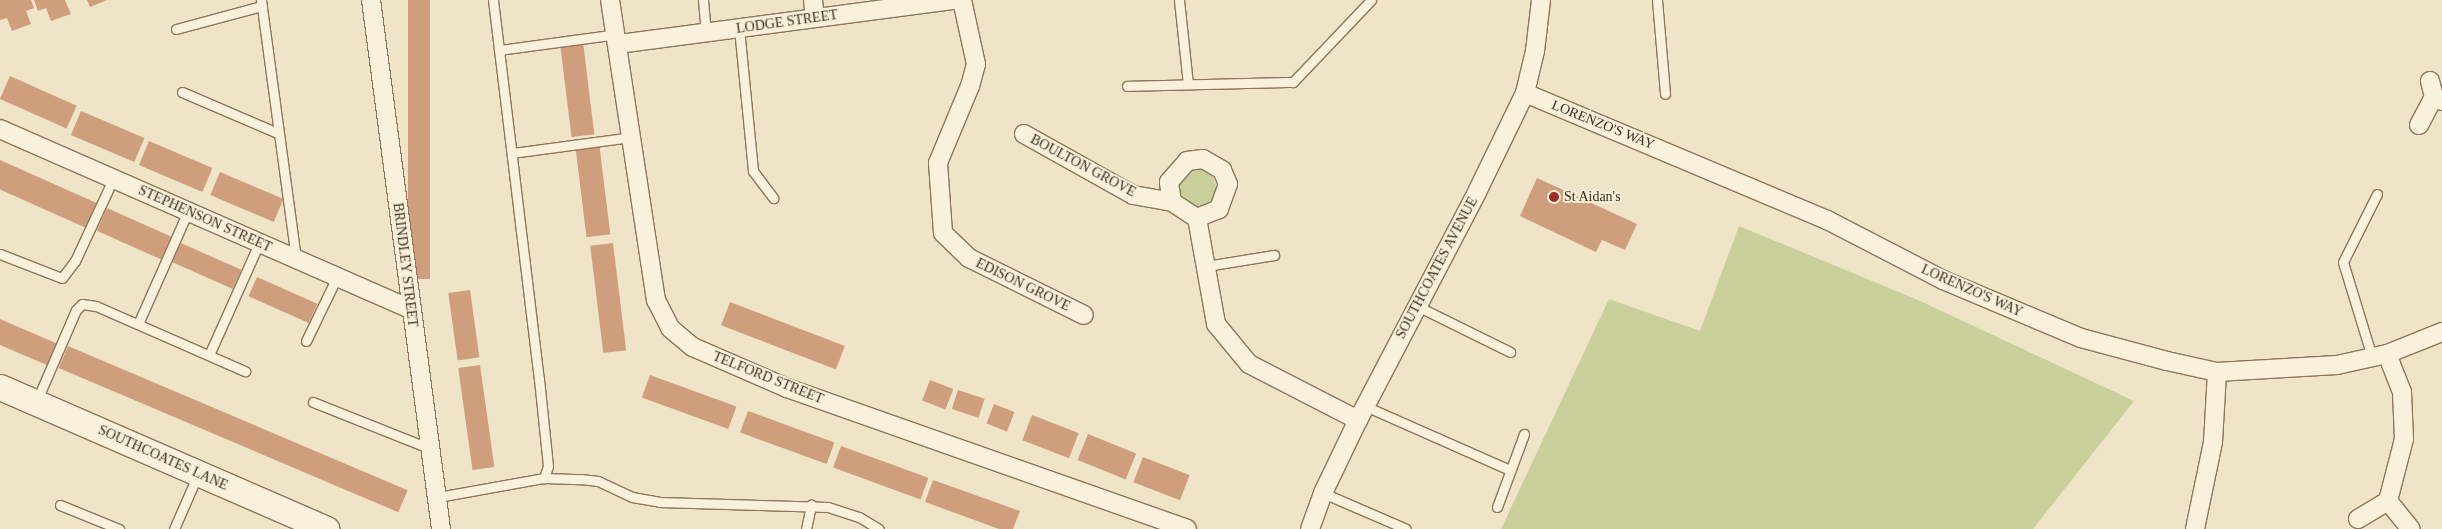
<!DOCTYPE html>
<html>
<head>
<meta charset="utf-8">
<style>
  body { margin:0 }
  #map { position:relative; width:2442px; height:529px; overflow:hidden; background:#f0e4c8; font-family:Georgia,serif }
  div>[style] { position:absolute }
  .green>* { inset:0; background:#c9cf9b }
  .round { border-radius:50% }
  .building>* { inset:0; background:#cf9f7d; transform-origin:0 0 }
  .roads { filter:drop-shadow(1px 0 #8d765c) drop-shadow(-1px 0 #8d765c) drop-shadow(0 1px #8d765c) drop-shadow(0 -1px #8d765c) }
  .lane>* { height:9px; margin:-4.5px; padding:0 4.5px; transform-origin:4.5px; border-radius:4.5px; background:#faf1dc }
  .street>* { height:18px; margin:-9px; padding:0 9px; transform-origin:9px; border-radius:9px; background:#faf1dc }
  .secondary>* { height:25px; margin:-12.5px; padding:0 12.5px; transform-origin:12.5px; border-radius:12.5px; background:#faf1dc }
  .dots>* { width:14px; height:14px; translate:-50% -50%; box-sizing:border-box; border:2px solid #f7eed8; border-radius:50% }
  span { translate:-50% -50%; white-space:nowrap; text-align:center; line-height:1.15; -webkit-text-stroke:4px #f7eed8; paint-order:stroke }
  .street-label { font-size:14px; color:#3d2e20 }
  .poi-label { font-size:14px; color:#3d2e20 }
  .left { translate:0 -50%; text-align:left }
</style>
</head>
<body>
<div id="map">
  <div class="green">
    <div class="round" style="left:1178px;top:169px;width:38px;height:38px"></div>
    <div style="clip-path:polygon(1739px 226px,1918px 300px,2134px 401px,2033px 529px,1501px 529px,1609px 299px,1700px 331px)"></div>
  </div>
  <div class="building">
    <div style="clip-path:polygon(0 0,31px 0,34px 8px,26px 11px,31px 24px,12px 31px,7px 18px,0 20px)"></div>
    <div style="clip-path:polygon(34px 0,65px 0,71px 14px,51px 21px,46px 8px,38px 11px)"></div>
    <div style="clip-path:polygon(87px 0,107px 0,90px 7px)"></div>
    <div style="left:408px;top:0;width:22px;height:279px"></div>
    <div style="left:583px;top:42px;width:93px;height:23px;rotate:83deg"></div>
    <div style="left:10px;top:76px;width:73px;height:25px;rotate:24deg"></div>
    <div style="left:81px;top:111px;width:69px;height:26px;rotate:23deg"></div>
    <div style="left:149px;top:141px;width:69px;height:26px;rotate:23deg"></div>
    <div style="left:599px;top:142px;width:93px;height:24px;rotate:83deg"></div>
    <div style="left:0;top:160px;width:107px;height:27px;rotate:24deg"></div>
    <div style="left:220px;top:172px;width:69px;height:25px;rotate:23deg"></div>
    <div style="clip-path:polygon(1537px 178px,1637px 224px,1625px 250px,1602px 240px,1596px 252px,1520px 216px)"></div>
    <div style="left:107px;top:208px;width:72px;height:25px;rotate:24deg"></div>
    <div style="left:181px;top:243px;width:66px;height:21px;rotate:24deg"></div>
    <div style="left:613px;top:243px;width:108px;height:23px;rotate:83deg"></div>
    <div style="left:257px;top:277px;width:66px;height:21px;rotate:24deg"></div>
    <div style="left:470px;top:290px;width:68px;height:22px;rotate:82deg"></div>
    <div style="left:730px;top:302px;width:123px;height:25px;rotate:21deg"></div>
    <div style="clip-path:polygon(0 319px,58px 344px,49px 366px,0 345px)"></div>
    <div style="left:68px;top:346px;width:369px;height:24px;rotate:23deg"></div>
    <div style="left:480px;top:365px;width:103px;height:22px;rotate:82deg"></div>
    <div style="left:650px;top:375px;width:92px;height:24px;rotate:20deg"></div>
    <div style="left:930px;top:380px;width:25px;height:22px;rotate:21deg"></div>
    <div style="left:958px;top:390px;width:28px;height:20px;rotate:18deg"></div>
    <div style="left:994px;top:404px;width:22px;height:21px;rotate:21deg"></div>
    <div style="left:748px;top:411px;width:92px;height:23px;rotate:20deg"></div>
    <div style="left:1032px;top:415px;width:50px;height:27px;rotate:21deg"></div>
    <div style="left:1088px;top:434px;width:52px;height:28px;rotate:22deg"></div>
    <div style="left:841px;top:446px;width:93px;height:23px;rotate:20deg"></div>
    <div style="left:1143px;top:457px;width:50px;height:27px;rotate:21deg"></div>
    <div style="clip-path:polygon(933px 480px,1020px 511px,1013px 529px,999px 529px,925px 502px)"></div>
  </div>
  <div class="roads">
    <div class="lane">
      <div style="left:261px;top:0;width:260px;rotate:82.3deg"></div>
      <div style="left:493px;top:0;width:382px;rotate:83.1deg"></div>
      <div style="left:539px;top:379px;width:87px;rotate:84.1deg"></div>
      <div style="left:548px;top:466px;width:13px;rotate:108deg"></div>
      <div style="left:703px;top:0;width:33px;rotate:85deg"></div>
      <div style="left:1179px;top:0;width:84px;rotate:83.9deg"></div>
      <div style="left:1657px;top:0;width:94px;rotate:85.1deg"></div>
      <div style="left:739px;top:28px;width:144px;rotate:84.4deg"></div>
      <div style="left:753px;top:171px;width:34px;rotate:53deg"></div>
      <div style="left:176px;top:29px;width:89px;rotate:-15deg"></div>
      <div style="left:499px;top:50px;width:119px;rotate:-7.7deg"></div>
      <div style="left:1127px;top:86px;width:166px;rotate:-1.4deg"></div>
      <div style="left:1293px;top:82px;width:113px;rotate:-46.4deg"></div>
      <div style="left:182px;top:92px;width:103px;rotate:23.3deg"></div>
      <div style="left:512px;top:153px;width:121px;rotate:-7.6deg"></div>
      <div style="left:0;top:254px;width:66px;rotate:21.2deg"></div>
      <div style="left:62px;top:278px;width:21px;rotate:-53deg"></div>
      <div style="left:75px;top:261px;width:90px;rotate:-65.1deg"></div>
      <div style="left:1206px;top:266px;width:69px;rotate:-9.2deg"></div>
      <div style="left:1417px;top:306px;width:104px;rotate:26.3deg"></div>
      <div style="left:138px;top:324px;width:124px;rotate:-66.1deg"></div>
      <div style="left:306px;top:341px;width:71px;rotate:-64.2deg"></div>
      <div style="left:209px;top:355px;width:123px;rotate:-65.9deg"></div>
      <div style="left:2372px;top:357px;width:99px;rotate:-107deg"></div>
      <div style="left:2343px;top:262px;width:76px;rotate:-63.4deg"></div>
      <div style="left:37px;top:400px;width:98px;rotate:-66.6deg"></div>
      <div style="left:76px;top:310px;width:8px;rotate:-45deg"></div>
      <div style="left:82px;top:304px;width:14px;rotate:8deg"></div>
      <div style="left:96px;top:306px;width:163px;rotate:23.6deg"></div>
      <div style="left:313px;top:402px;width:127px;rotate:21.7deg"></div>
      <div style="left:1365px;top:406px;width:158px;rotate:23.8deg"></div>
      <div style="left:1323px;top:493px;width:90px;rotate:23.4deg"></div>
      <div style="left:438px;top:497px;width:108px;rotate:-10.2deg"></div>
      <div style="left:544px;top:478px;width:37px;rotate:2deg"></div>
      <div style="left:581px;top:479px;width:17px;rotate:7deg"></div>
      <div style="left:598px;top:481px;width:38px;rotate:25deg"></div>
      <div style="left:632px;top:497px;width:27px;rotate:10deg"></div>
      <div style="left:659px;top:502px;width:169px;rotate:1.7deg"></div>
      <div style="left:828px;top:507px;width:33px;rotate:18deg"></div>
      <div style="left:859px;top:517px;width:23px;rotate:31deg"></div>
      <div style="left:60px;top:505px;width:64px;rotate:22.1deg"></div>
      <div style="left:1497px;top:507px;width:78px;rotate:-69.7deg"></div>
      <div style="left:174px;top:529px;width:60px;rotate:-66.4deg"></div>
      <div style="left:806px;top:529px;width:25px;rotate:-78deg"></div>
    </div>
    <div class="street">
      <div style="left:371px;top:0;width:534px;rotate:82.46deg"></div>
      <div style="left:610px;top:0;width:304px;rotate:81.3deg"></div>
      <div style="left:656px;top:300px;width:31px;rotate:63deg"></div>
      <div style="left:670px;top:328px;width:30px;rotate:40deg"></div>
      <div style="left:693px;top:347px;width:103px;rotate:23.6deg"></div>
      <div style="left:787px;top:388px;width:424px;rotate:19.4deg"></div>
      <div style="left:813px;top:0;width:18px;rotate:84deg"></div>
      <div style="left:962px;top:0;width:66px;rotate:77.7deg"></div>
      <div style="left:976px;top:64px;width:23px;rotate:105deg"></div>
      <div style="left:970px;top:86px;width:83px;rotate:112.6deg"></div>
      <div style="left:938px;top:163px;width:70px;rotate:85.9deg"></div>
      <div style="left:943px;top:233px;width:36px;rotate:44deg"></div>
      <div style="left:969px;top:258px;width:128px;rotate:26.4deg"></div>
      <div style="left:619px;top:44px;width:339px;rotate:-7.5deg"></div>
      <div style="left:2430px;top:81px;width:16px;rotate:76deg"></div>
      <div style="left:2434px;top:97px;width:9px;rotate:27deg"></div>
      <div style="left:1525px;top:93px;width:328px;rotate:22.8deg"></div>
      <div style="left:1827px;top:220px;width:131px;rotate:27.3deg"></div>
      <div style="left:1943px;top:280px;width:150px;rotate:22.8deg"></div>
      <div style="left:2081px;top:338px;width:89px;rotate:15deg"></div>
      <div style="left:2167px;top:361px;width:51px;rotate:12.4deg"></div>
      <div style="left:2217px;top:372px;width:120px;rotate:-3.3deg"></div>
      <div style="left:2337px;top:365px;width:51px;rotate:-12.4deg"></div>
      <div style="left:2387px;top:354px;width:59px;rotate:-21.8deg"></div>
      <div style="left:2419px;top:125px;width:32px;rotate:-62deg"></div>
      <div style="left:0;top:129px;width:449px;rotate:23.7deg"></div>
      <div style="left:1024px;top:134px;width:125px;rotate:29.2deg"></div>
      <div style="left:1133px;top:195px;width:40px;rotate:10deg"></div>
      <div style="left:1172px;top:202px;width:30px;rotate:33deg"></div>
      <div style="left:1197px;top:218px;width:108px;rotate:79.8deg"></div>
      <div style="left:1216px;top:324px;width:52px;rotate:50.5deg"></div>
      <div style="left:1249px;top:364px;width:123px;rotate:27.2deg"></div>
      <div style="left:1172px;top:202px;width:20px;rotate:-99deg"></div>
      <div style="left:1169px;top:182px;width:28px;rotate:-49deg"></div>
      <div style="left:1187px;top:161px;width:16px;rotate:-7deg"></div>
      <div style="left:1203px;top:159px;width:22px;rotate:30deg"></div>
      <div style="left:1222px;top:170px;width:15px;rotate:67deg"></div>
      <div style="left:1228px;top:184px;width:27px;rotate:110deg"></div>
      <div style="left:1219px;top:209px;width:24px;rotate:158deg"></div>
      <div style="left:2387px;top:354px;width:41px;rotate:68.5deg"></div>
      <div style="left:2402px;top:392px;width:47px;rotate:87.6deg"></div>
      <div style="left:2404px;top:439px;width:64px;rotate:104.5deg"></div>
      <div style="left:2388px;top:501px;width:36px;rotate:51deg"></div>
      <div style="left:2358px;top:519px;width:35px;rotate:-31deg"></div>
      <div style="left:1310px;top:529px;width:38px;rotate:-70deg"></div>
      <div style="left:1323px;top:493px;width:81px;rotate:-64.4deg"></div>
      <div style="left:1358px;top:420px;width:257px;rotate:-62.4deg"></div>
      <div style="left:1477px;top:192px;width:110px;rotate:-64.1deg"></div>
      <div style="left:1525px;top:93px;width:43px;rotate:-76.6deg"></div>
      <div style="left:1535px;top:51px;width:51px;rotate:-83.3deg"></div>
      <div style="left:2195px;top:529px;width:89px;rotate:-78.3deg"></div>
      <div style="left:2213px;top:442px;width:70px;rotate:-86.7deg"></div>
    </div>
    <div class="secondary">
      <div style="left:0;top:387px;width:356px;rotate:23.5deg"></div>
    </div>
  </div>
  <div class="dots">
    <div style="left:1554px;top:197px;background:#9e2a2b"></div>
  </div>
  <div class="street-label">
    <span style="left:787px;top:22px;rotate:-8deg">LODGE STREET</span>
    <span style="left:1603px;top:125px;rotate:22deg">LORENZO'S WAY</span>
    <span style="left:1083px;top:166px;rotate:28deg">BOULTON GROVE</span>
    <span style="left:205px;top:219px;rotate:24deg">STEPHENSON STREET</span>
    <span style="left:405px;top:265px;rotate:83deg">BRINDLEY STREET</span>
    <span style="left:1437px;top:268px;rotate:-62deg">SOUTHCOATES AVENUE</span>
    <span style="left:1023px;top:285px;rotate:26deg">EDISON GROVE</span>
    <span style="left:1972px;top:291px;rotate:24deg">LORENZO'S WAY</span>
    <span style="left:768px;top:378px;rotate:22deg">TELFORD STREET</span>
    <span style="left:163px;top:458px;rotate:24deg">SOUTHCOATES LANE</span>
  </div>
  <div class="poi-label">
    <span class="left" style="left:1564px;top:197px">St Aidan's</span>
  </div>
</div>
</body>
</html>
